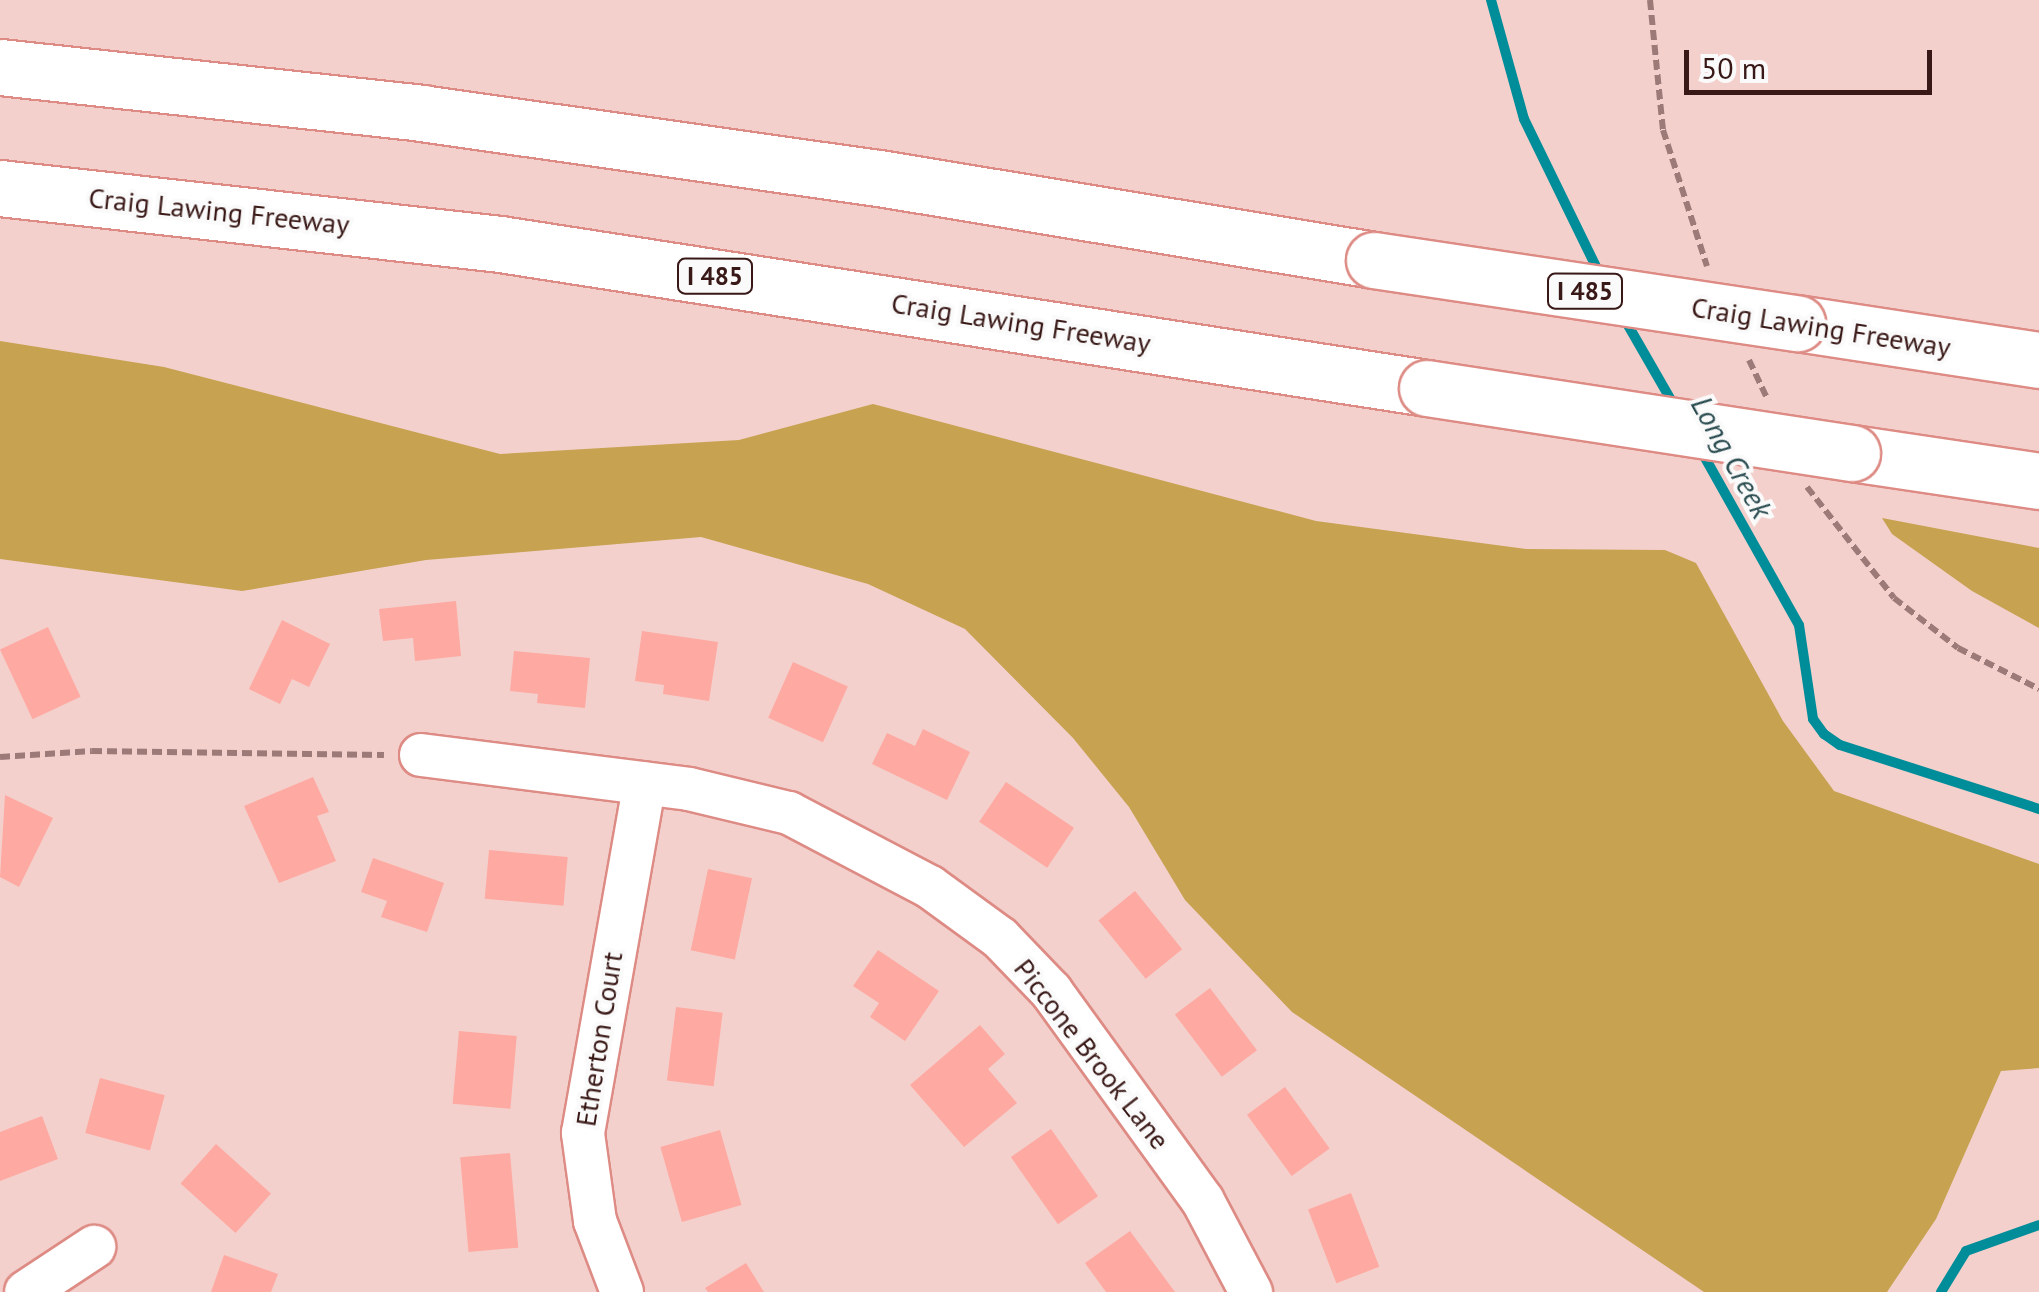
<!DOCTYPE html>
<html>
<head>
<meta charset="utf-8">
<style>
  body { margin:0 }
  #map { position:relative; width:2039px; height:1292px; overflow:hidden; background:#f4d0cc; font-family:"PT Sans",sans-serif }
  div>[style] { position:absolute }
  .green>* { inset:0; background:#c6a251 }
  .stream>* { height:10px; margin:-5px; padding:0 5px; transform-origin:5px; border-radius:5px; background:#008d9a }
  .building>* { inset:0; background:#fea9a1; transform-origin:0 0 }
  .path>* { height:6px; margin-top:-3px; transform-origin:0; background:repeating-linear-gradient(90deg,#9c7a77 0 10px,transparent 0 15px) }
  .roads { filter:drop-shadow(2px 0 #dd8b84) drop-shadow(-2px 0 #dd8b84) drop-shadow(0 2px #dd8b84) drop-shadow(0 -2px #dd8b84) }
  .minor>* { height:42px; margin:-21px; padding:0 21px; transform-origin:21px; border-radius:21px; background:#fff }
  .highway>* { height:55px; margin:-27.5px; padding:0 27.5px; transform-origin:27.5px; border-radius:27.5px; background:#fff }
  .bridges { filter:drop-shadow(2px 0 #dd8b84) drop-shadow(-2px 0 #dd8b84) drop-shadow(0 2px #dd8b84) drop-shadow(0 -2px #dd8b84) }
  .highway-bridge>* { height:55px; margin:-27.5px; padding:0 27.5px; transform-origin:27.5px; border-radius:27.5px; background:#fff }
  span { translate:-50% -50%; white-space:nowrap; text-align:center; line-height:1.15; -webkit-text-stroke:8px #fafafa; paint-order:stroke }
  .shield-label span { padding:2px 8px; background:#fafafa; border:2px solid; border-radius:8px; -webkit-text-stroke-width:0 }
  .shield-label { font-size:25px; color:#391917; font-weight:700 }
  .street-label { font-size:28px; color:#391917 }
  .water-label { font-size:30px; color:#294b4f; font-style:italic }
  .scale { position:absolute; left:1684px; top:50px; width:248px; height:45px; box-sizing:border-box; border:5px solid #391917; border-top:0; padding-left:12px; font-size:30px; line-height:35px; white-space:nowrap; color:#391917; -webkit-text-stroke:8px #fafafa; paint-order:stroke }
</style>
</head>
<body>
<div id="map">
  <div class="green">
    <div style="clip-path:polygon(0 341px,164px 367px,500px 454px,739px 440px,873px 404px,1316px 521px,1526px 549px,1665px 550px,1696px 563px,1783px 721px,1834px 791px,2039px 864px,2039px 1068px,2001px 1071px,1936px 1219px,1887px 1292px,1704px 1292px,1292px 1012px,1185px 900px,1129px 807px,1073px 738px,965px 629px,868px 584px,701px 537px,426px 560px,242px 591px,0 559px)"></div>
    <div style="clip-path:polygon(1882px 518px,2039px 548px,2039px 628px,1972px 591px,1892px 534px)"></div>
  </div>
  <div class="stream">
    <div style="left:1491px;top:0;width:123px;rotate:74.5deg"></div>
    <div style="left:1524px;top:119px;width:176px;rotate:64deg"></div>
    <div style="left:1621px;top:313px;width:108px;rotate:60.1deg"></div>
    <div style="left:1699px;top:447px;width:204px;rotate:60.7deg"></div>
    <div style="left:1799px;top:625px;width:95px;rotate:81.5deg"></div>
    <div style="left:1813px;top:719px;width:19px;rotate:54deg"></div>
    <div style="left:1824px;top:734px;width:19px;rotate:35deg"></div>
    <div style="left:1840px;top:745px;width:209px;rotate:17.8deg"></div>
    <div style="left:1941px;top:1292px;width:48px;rotate:-58.6deg"></div>
    <div style="left:1966px;top:1251px;width:77px;rotate:-19.6deg"></div>
  </div>
  <div class="building">
    <div style="clip-path:polygon(456px 601px,461px 656px,415px 661px,413px 638px,383px 641px,379px 609px)"></div>
    <div style="clip-path:polygon(282px 620px,330px 644px,309px 687px,292px 679px,280px 704px,249px 689px)"></div>
    <div style="left:48px;top:627px;width:77px;height:53px;rotate:65deg"></div>
    <div style="clip-path:polygon(642px 631px,718px 642px,709px 701px,663px 694px,664px 685px,635px 681px)"></div>
    <div style="clip-path:polygon(514px 651px,590px 658px,585px 708px,537px 703px,538px 694px,510px 691px)"></div>
    <div style="left:793px;top:662px;width:60px;height:61px;rotate:24deg"></div>
    <div style="clip-path:polygon(923px 729px,970px 752px,947px 800px,872px 764px,887px 733px,915px 746px)"></div>
    <div style="clip-path:polygon(313px 777px,329px 812px,317px 816px,336px 861px,279px 883px,244px 806px)"></div>
    <div style="left:1006px;top:782px;width:82px;height:48px;rotate:34deg"></div>
    <div style="clip-path:polygon(5px 795px,53px 818px,19px 887px,0 877px)"></div>
    <div style="left:489px;top:850px;width:79px;height:49px;rotate:5deg"></div>
    <div style="clip-path:polygon(373px 858px,444px 883px,427px 932px,381px 917px,387px 901px,361px 892px)"></div>
    <div style="left:708px;top:869px;width:45px;height:83px;rotate:12deg"></div>
    <div style="left:1135px;top:891px;width:75px;height:47px;rotate:51deg"></div>
    <div style="clip-path:polygon(878px 950px,939px 991px,905px 1041px,870px 1017px,879px 1003px,853px 986px)"></div>
    <div style="left:1210px;top:988px;width:78px;height:44px;rotate:53deg"></div>
    <div style="left:676px;top:1007px;width:47px;height:74px;rotate:7deg"></div>
    <div style="clip-path:polygon(980px 1025px,1005px 1054px,988px 1069px,1017px 1103px,964px 1147px,910px 1085px)"></div>
    <div style="left:459px;top:1031px;width:58px;height:73px;rotate:5deg"></div>
    <div style="left:100px;top:1078px;width:67px;height:57px;rotate:15deg"></div>
    <div style="left:1285px;top:1087px;width:76px;height:47px;rotate:54deg"></div>
    <div style="clip-path:polygon(42px 1116px,58px 1159px,0 1181px,0 1132px)"></div>
    <div style="left:1051px;top:1129px;width:82px;height:49px;rotate:55deg"></div>
    <div style="left:720px;top:1130px;width:78px;height:62px;rotate:74deg"></div>
    <div style="left:216px;top:1144px;width:74px;height:53px;rotate:42deg"></div>
    <div style="left:510px;top:1153px;width:95px;height:50px;rotate:85deg"></div>
    <div style="left:1351px;top:1193px;width:79px;height:46px;rotate:69deg"></div>
    <div style="clip-path:polygon(1130px 1231px,1175px 1292px,1106px 1292px,1085px 1263px)"></div>
    <div style="clip-path:polygon(224px 1255px,278px 1274px,271px 1292px,211px 1292px)"></div>
    <div style="clip-path:polygon(746px 1263px,764px 1292px,708px 1292px,705px 1288px)"></div>
  </div>
  <div class="path">
    <div style="left:1650px;top:0;width:131px;rotate:84.3deg"></div>
    <div style="left:1663px;top:130px;width:143px;rotate:72.1deg"></div>
    <div style="left:1749px;top:360px;width:42px;rotate:64.7deg"></div>
    <div style="left:1807px;top:487px;width:141px;rotate:51.9deg"></div>
    <div style="left:1894px;top:598px;width:81px;rotate:38deg"></div>
    <div style="left:1958px;top:648px;width:91px;rotate:26.8deg"></div>
    <div style="left:0;top:757px;width:92px;rotate:-3.7deg"></div>
    <div style="left:92px;top:751px;width:292px;rotate:0.8deg"></div>
  </div>
  <div class="roads">
    <div class="minor">
      <div style="left:421px;top:755px;width:270px;rotate:7.2deg"></div>
      <div style="left:689px;top:789px;width:103px;rotate:13.5deg"></div>
      <div style="left:789px;top:813px;width:159px;rotate:27.7deg"></div>
      <div style="left:930px;top:887px;width:87px;rotate:36.1deg"></div>
      <div style="left:1000px;top:938px;width:74px;rotate:46.1deg"></div>
      <div style="left:1051px;top:991px;width:259px;rotate:54.1deg"></div>
      <div style="left:1203px;top:1201px;width:103px;rotate:62.2deg"></div>
      <div style="left:26px;top:1292px;width:82px;rotate:-33.5deg"></div>
      <div style="left:622px;top:1292px;width:76px;rotate:-110.8deg"></div>
      <div style="left:595px;top:1221px;width:89px;rotate:-97.8deg"></div>
      <div style="left:583px;top:1133px;width:355px;rotate:-80deg"></div>
    </div>
    <div class="highway">
      <div style="left:0;top:67px;width:424px;rotate:6.2deg"></div>
      <div style="left:421px;top:113px;width:463px;rotate:8.1deg"></div>
      <div style="left:879px;top:178px;width:502px;rotate:9.41deg"></div>
      <div style="left:0;top:188px;width:503px;rotate:6.39deg"></div>
      <div style="left:500px;top:244px;width:938px;rotate:8.83deg"></div>
      <div style="left:1797px;top:323px;width:245px;rotate:8.7deg"></div>
      <div style="left:1852px;top:453px;width:189px;rotate:8.5deg"></div>
    </div>
  </div>
  <div class="bridges">
    <div class="highway-bridge">
      <div style="left:1374px;top:260px;width:428px;rotate:8.5deg"></div>
      <div style="left:1427px;top:388px;width:430px;rotate:8.7deg"></div>
    </div>
  </div>
  <div class="shield-label">
    <span style="left:715px;top:276px">I 485</span>
    <span style="left:1585px;top:291px">I 485</span>
  </div>
  <div class="street-label">
    <span style="left:219px;top:211px;rotate:6deg">Craig Lawing Freeway</span>
    <span style="left:1021px;top:323px;rotate:9deg">Craig Lawing Freeway</span>
    <span style="left:1821px;top:327px;rotate:9deg">Craig Lawing Freeway</span>
    <span style="left:599px;top:1039px;rotate:-81deg">Etherton Court</span>
    <span style="left:1092px;top:1054px;rotate:52deg">Piccone Brook Lane</span>
  </div>
  <div class="water-label">
    <span style="left:1732px;top:457px;rotate:61deg">Long Creek</span>
  </div>
  <div class="scale">50 m</div>
</div>
</body>
</html>
